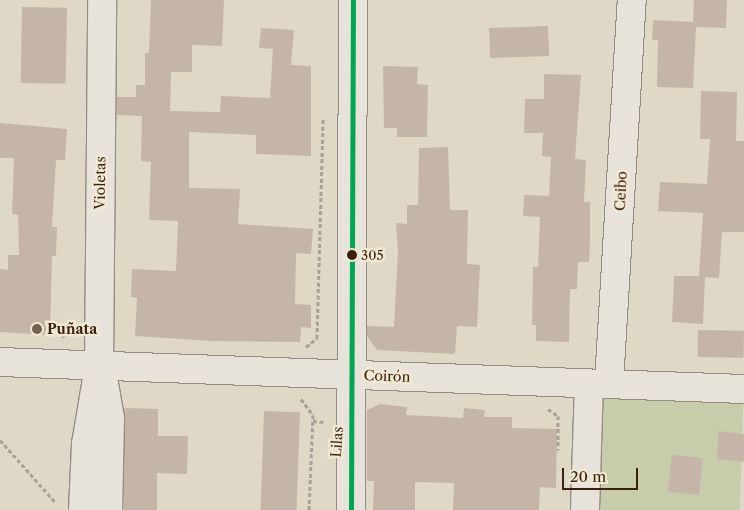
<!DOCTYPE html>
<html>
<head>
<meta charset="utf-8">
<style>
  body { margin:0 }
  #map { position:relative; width:744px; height:510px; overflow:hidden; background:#dfd8c7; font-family:"Libre Caslon Text",serif }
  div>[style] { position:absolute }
  .green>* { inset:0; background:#c7ccaa; transform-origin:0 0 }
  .building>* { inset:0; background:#c4b5a8; transform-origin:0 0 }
  .path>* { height:3px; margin-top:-1.5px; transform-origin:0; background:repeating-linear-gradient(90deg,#a7a198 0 4px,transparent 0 6.5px) }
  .roads { filter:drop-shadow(1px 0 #958d81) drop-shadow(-1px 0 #958d81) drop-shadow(0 1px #958d81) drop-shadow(0 -1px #958d81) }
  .minor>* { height:28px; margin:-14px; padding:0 14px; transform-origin:14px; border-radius:14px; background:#e7e3da }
  .bus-1>* { height:5px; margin:-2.5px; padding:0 2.5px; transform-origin:2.5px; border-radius:2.5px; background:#00a651 }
  .dots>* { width:14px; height:14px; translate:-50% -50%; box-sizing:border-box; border:2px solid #f1e9d4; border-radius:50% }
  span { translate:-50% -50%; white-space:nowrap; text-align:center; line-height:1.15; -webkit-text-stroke:5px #f1e9d4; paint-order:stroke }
  .bus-label { font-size:13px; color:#3b1f0f }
  .left { translate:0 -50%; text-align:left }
  .street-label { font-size:14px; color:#3b1f0f }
  .poi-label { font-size:14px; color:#3b1f0f; font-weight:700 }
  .scale { position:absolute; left:562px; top:468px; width:76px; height:22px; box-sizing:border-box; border:2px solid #3b1f0f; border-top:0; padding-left:6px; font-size:15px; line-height:18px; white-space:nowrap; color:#3b1f0f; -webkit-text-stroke:4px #f1e9d4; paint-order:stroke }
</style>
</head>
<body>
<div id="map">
  <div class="green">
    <div style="left:589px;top:384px;width:155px;height:126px;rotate:2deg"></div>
  </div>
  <div class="building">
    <div style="clip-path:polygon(151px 0,224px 0,222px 46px,192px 45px,192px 72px,171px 72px,170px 111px,220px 112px,221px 96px,270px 98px,273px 49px,259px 48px,261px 28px,294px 30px,291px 65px,311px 66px,311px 156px,256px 154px,256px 135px,189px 132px,189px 188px,240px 189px,238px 224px,313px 229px,311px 254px,296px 253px,295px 304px,311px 305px,311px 328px,301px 327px,300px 342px,212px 341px,135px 336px,137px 298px,131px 297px,132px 269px,176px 271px,178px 221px,149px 220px,151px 162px,141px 161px,142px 116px,117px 115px,117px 97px,136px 97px,136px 85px,145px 85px,145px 53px,149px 53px)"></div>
    <div style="clip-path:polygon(694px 0,727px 0,726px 28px,696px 27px,693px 88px,657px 87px,658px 40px,652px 40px,653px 20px,693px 22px)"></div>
    <div style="left:22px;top:7px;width:45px;height:76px;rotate:1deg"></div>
    <div style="left:548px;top:26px;width:30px;height:59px;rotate:88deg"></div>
    <div style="clip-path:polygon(383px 66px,418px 67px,417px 84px,428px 85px,427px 137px,397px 137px,397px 128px,384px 128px)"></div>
    <div style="clip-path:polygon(544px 74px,581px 75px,575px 159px,586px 160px,584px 202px,590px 202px,590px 243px,589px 262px,578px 262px,577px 289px,570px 289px,569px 342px,536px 341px,536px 325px,532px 325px,533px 267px,538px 267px,540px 217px,523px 216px,524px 195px,549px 196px,551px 157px,542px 156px,543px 133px,524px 133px,525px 99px,544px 99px)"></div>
    <div style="clip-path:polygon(701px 91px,737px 92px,736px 141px,744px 141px,744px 232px,722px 232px,719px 278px,705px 277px,703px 324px,672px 322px,674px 276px,699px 276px,703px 213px,658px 211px,660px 182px,707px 184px,710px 139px,700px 139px)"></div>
    <div style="clip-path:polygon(0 123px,67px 129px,65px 160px,56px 160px,52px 227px,57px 227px,56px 256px,52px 256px,50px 335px,0 332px,0 269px,8px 270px,8px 255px,19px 255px,18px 215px,12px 214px,14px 158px,0 158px)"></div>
    <div style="clip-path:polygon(448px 147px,450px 210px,468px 210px,467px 264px,480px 265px,477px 327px,457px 326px,455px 354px,377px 350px,367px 336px,367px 326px,394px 327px,398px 251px,396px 223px,407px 224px,407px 205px,418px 205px,419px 148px)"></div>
    <div style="left:698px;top:330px;width:46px;height:27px;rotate:1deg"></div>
    <div style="clip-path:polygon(380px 404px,407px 407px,406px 415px,447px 417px,463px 418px,464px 408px,485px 410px,484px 417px,512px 417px,512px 428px,557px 429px,556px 488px,540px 487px,539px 510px,453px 510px,454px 483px,415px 482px,415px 510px,373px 510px,374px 481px,367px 481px,367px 410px)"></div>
    <div style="clip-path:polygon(124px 408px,158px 409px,158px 436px,188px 436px,187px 474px,157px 473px,157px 510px,124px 510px)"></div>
    <div style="left:264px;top:411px;width:36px;height:99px;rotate:2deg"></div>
    <div style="clip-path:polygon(719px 431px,744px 434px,744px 462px,717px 459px)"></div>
    <div style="left:672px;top:455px;width:31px;height:37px;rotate:6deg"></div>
  </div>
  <div class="path">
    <div style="left:62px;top:337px;width:14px;rotate:-36deg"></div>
    <div style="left:306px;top:347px;width:14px;rotate:-39deg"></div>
    <div style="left:317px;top:338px;width:220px;rotate:-88.4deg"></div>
    <div style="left:301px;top:399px;width:20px;rotate:53deg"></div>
    <div style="left:313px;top:415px;width:95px;rotate:92.4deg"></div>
    <div style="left:548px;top:409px;width:12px;rotate:35deg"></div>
    <div style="left:558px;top:416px;width:34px;rotate:90deg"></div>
    <div style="left:313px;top:421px;width:11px;rotate:5deg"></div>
    <div style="left:0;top:440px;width:84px;rotate:48.4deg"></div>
  </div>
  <div class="roads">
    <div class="minor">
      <div style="left:0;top:362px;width:744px;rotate:2.08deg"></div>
      <div style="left:103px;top:378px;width:41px;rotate:80.1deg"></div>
      <div style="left:110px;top:418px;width:92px;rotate:91.2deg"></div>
      <div style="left:609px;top:383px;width:384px;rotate:-86.6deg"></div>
      <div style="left:83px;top:510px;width:66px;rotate:-87.4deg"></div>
      <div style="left:86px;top:444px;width:78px;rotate:-80.4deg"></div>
      <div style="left:99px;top:367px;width:367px;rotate:-89.5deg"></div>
      <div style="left:351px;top:510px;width:510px;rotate:-89.78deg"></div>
      <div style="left:585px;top:510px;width:126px;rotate:-88.2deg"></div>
    </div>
  </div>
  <div class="bus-1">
    <div style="left:351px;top:510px;width:510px;rotate:-89.78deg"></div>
  </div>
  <div class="dots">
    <div style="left:352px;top:255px;background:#3b1f0f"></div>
    <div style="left:37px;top:329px;background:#74604f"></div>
  </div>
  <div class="bus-label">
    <span class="left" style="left:361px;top:255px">305</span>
  </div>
  <div class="street-label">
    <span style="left:100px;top:183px;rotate:-89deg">Violetas</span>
    <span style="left:621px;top:191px;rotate:-87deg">Ceibo</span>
    <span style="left:387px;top:376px;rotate:2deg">Coirón</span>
    <span style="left:337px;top:442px;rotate:-86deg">Lilas</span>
  </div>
  <div class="poi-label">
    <span class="left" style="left:47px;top:329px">Puñata</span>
  </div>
  <div class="scale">20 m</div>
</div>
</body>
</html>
